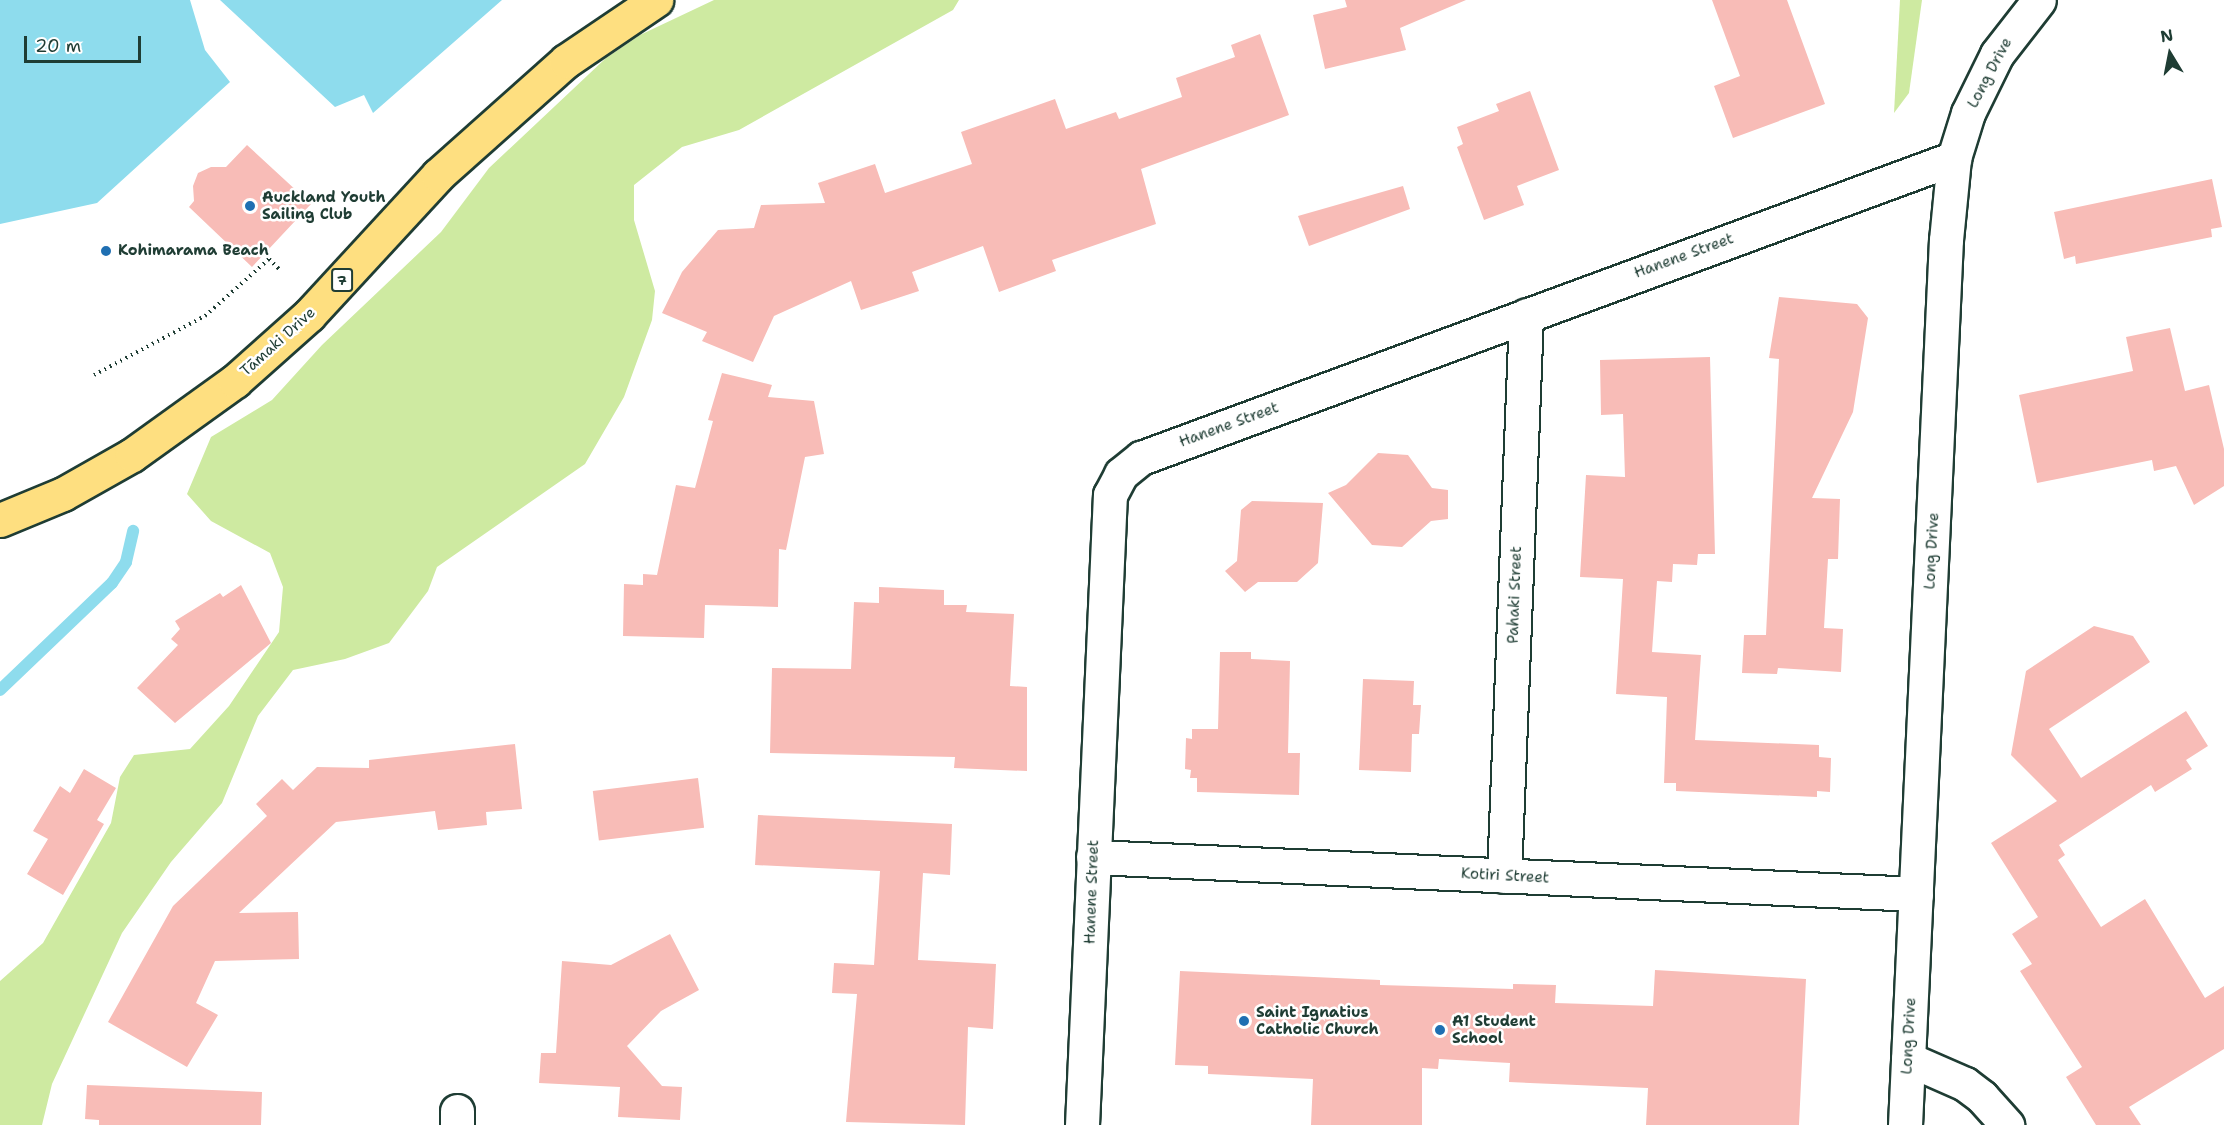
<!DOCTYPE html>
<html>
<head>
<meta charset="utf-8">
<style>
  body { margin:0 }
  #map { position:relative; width:2224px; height:1125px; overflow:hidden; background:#fff; font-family:"Shantell Sans",sans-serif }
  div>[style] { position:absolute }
  .green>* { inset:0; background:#ceeaa1 }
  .water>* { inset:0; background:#8edced }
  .stream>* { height:12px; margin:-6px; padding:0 6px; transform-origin:6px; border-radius:6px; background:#8edced }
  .building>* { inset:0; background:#f8bcb7; transform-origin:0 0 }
  .path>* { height:4px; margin-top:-2px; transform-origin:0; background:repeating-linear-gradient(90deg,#1f3d34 0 1.5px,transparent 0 6px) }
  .roads { filter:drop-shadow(2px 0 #1f3d34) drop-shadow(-2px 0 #1f3d34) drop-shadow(0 2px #1f3d34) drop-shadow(0 -2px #1f3d34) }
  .street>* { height:33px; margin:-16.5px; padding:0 16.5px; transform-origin:16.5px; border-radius:16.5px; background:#fff }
  .secondary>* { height:33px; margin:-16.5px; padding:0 16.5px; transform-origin:16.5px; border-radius:16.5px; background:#fff }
  .primary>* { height:33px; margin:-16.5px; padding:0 16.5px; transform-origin:16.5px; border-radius:16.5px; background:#fedf80 }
  .dots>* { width:16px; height:16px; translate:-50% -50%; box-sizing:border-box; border:3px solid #fff; border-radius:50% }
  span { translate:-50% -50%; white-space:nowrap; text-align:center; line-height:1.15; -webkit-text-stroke:5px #fff; paint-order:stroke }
  .shield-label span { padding:2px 4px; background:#fff; border:2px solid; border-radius:4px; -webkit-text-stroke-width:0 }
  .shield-label { font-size:14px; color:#1f3d34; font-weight:700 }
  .street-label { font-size:15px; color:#1f3d34 }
  .poi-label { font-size:15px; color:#1f3d34; font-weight:700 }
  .left { translate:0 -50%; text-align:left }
  .north { position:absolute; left:2140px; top:24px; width:60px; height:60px; -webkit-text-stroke:4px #fff; paint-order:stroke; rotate:350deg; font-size:16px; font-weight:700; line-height:24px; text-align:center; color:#1f3d34 }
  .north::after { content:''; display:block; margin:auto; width:21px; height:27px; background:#1f3d34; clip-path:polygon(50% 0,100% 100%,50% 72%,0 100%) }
  .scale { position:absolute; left:24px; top:36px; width:117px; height:27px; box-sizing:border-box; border:3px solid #1f3d34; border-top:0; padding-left:8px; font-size:18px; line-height:21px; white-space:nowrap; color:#1f3d34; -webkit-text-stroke:4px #fff; paint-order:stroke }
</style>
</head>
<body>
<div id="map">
  <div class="green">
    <div style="clip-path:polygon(714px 0,959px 0,953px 10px,739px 130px,682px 147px,634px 185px,634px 220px,655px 291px,652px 320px,624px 397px,585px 464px,437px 567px,428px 591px,389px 643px,345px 659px,293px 670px,258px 716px,222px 803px,171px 862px,122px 933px,52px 1084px,42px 1125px,0 1125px,0 981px,43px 943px,111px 823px,120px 777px,134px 755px,190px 749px,229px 706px,279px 632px,283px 587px,270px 553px,211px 521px,187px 494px,211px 437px,272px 400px,322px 345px,441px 232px,489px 168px,606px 58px,640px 35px)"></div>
    <div style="clip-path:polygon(1900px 0,1922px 0,1909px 93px,1894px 113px)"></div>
  </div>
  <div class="water">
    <div style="clip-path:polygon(0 0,190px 0,205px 50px,230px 82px,97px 203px,0 224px)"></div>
    <div style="clip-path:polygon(220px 0,502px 0,373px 113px,364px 95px,335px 107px)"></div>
  </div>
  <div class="stream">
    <div style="left:0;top:690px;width:155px;rotate:-43.7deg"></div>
    <div style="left:112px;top:583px;width:25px;rotate:-56deg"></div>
    <div style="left:126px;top:562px;width:32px;rotate:-77deg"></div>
  </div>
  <div class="building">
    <div style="clip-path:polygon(1345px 0,1466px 0,1400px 28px,1406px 50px,1325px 69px,1313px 15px,1347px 7px)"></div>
    <div style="clip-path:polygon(1712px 0,1787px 0,1825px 104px,1733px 138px,1714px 86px,1740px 76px)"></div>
    <div style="clip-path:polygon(1260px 34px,1289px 115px,1141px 169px,1156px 224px,1052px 260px,1056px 271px,999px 292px,983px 246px,912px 272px,919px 291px,861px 310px,851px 281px,774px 316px,753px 362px,702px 341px,707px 332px,662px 313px,682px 272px,718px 230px,754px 228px,761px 205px,825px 203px,818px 183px,875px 164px,885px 193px,972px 164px,961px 132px,1055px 99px,1066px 129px,1116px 112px,1119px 119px,1182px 97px,1176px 78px,1235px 57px,1231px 45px)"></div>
    <div style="clip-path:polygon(1530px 91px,1559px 170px,1517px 186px,1524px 205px,1484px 220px,1457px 147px,1463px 144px,1457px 127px,1499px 111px,1496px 104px)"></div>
    <div style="clip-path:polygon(247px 145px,311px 204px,252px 267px,189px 207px,194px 201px,193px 186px,198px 173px,211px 167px,226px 167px)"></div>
    <div style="clip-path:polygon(2212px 179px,2222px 227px,2211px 229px,2212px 237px,2076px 264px,2075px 256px,2064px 259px,2054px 212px)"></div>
    <div style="clip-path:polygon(1403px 186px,1410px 209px,1309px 246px,1298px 216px)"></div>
    <div style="clip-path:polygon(1779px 297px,1857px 304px,1868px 318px,1853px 412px,1812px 498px,1840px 499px,1838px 559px,1828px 559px,1824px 628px,1843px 629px,1841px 672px,1778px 668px,1777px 674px,1742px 673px,1744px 635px,1766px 635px,1779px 359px,1769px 358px)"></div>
    <div style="clip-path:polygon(2170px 328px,2185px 391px,2209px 385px,2224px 449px,2224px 486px,2194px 505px,2176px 466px,2154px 471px,2152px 460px,2037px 483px,2019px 395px,2133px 371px,2126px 337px)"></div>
    <div style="clip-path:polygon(1710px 357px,1715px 554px,1698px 554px,1697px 565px,1673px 564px,1672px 582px,1657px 581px,1652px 652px,1701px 655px,1695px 740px,1819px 745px,1819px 757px,1831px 758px,1830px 792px,1817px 791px,1817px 797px,1676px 791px,1676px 783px,1664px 783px,1667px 697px,1616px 694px,1623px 579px,1580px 577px,1586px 475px,1625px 477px,1623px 414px,1601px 415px,1600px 360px)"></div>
    <div style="clip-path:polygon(722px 373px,772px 385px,768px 397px,814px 401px,824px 454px,805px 457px,786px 550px,779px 549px,778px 607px,705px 605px,704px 638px,623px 636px,624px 584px,643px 585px,643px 574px,657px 575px,676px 485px,695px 488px,713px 421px,708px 420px)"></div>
    <div style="clip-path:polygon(1378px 453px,1408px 455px,1432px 488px,1448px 490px,1448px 519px,1431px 521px,1402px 547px,1372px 545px,1328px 493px,1346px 485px)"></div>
    <div style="clip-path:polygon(1252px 501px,1323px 503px,1318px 563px,1297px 582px,1258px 582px,1245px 592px,1225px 571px,1237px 561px,1241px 510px)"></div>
    <div style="clip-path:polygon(241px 585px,271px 643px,175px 723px,137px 688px,178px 645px,171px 639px,180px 629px,175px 621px,220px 593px,223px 597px)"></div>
    <div style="clip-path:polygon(879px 587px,944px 590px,944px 605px,967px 605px,966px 612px,1014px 614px,1010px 686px,1027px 687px,1027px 771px,954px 768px,955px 757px,770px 753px,772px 668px,851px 669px,854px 602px,879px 603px)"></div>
    <div style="clip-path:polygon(2094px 626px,2133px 636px,2150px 662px,2049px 729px,2081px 778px,2186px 711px,2208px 746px,2186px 760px,2192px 769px,2155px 792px,2151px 785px,2059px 845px,2065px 855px,2058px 860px,2101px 927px,2145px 899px,2205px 998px,2224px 986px,2224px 1049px,2129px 1107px,2141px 1125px,2096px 1125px,2066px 1077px,2082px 1067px,2020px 971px,2032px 964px,2012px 934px,2038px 917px,1991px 843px,2057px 801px,2011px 755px,2026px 671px)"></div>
    <div style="clip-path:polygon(1220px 652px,1251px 652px,1251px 659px,1290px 661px,1288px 753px,1300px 753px,1299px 795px,1197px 792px,1197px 778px,1190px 778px,1191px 770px,1185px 769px,1186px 738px,1192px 739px,1192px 729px,1218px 729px)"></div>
    <div style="clip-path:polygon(1363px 679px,1414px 681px,1413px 705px,1421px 705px,1419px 734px,1412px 734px,1411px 772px,1359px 770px)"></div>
    <div style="clip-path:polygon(515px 744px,522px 809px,486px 812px,487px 825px,438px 830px,435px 811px,336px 822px,239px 913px,298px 912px,299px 959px,215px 961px,196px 1003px,218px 1015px,187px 1067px,108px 1022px,173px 906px,267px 816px,256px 804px,282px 779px,293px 790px,317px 767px,369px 768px,369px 760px)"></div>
    <div style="clip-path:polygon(84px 769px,116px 788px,97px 820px,104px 824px,63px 895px,27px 874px,48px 839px,33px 831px,60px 786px,70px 793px)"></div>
    <div style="left:698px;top:778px;width:50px;height:106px;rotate:83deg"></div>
    <div style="clip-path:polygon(758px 815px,952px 824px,950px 875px,923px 873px,918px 960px,996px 964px,993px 1029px,968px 1027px,965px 1125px,846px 1122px,857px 994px,832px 993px,834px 963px,874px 965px,880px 871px,755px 865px)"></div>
    <div style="clip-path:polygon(670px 934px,699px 990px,661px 1011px,627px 1046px,662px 1086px,682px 1087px,680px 1120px,618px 1117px,620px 1087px,539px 1083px,541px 1053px,556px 1053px,562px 961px,611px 965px)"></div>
    <div style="clip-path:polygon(1655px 970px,1806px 979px,1799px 1125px,1646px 1125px,1648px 1088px,1509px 1082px,1510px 1063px,1439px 1059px,1438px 1069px,1422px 1068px,1422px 1125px,1311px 1125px,1313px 1079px,1208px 1074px,1208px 1066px,1175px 1065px,1180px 971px,1380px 980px,1380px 985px,1513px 989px,1513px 984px,1556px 985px,1555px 1003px,1653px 1006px)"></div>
    <div style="clip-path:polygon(87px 1085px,262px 1092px,261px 1125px,99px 1125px,99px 1120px,85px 1119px)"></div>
  </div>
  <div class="path">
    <div style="left:94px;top:375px;width:126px;rotate:-28deg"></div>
    <div style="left:205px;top:316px;width:86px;rotate:-41.7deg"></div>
    <div style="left:269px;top:259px;width:14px;rotate:45deg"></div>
  </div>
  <div class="roads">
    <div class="street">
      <div style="left:1093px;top:857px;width:824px;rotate:2.57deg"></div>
      <div style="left:1504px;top:876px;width:561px;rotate:-87.75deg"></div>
      <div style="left:1908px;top:1059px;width:62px;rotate:23.7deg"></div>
      <div style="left:1965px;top:1084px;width:21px;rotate:37deg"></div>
      <div style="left:1982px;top:1097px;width:38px;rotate:48deg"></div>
      <div style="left:457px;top:1125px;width:14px;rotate:-90deg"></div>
      <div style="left:1082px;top:1125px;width:631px;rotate:-87.46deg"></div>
      <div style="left:1110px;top:495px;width:24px;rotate:-62deg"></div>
      <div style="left:1121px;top:474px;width:26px;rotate:-39deg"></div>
      <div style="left:1141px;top:458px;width:867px;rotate:-20.25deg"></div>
    </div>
    <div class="secondary">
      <div style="left:1905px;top:1125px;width:886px;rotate:-87.35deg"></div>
      <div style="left:1946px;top:240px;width:82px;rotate:-84.4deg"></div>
      <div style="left:1954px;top:158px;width:47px;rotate:-72.7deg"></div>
      <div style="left:1968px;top:113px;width:66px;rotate:-63.8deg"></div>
      <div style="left:1997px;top:54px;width:68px;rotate:-52.1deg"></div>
    </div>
    <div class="primary">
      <div style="left:0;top:520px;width:68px;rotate:-22.4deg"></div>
      <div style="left:63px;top:494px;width:79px;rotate:-29.5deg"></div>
      <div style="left:132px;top:455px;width:127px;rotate:-35.7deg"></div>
      <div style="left:235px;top:381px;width:99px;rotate:-41.7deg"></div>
      <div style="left:309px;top:315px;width:190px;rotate:-47.3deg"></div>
      <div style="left:438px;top:175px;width:171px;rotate:-41.7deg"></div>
      <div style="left:566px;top:61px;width:109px;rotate:-34.1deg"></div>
    </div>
  </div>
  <div class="dots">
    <div style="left:250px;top:206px;background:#1f6fb2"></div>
    <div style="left:106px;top:251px;background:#1f6fb2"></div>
    <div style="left:1244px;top:1021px;background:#1f6fb2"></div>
    <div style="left:1440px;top:1030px;background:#1f6fb2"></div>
  </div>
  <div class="shield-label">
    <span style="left:342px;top:280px">7</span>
  </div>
  <div class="street-label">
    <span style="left:1990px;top:73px;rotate:-62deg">Long Drive</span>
    <span style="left:1684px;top:256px;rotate:-20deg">Hanene Street</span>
    <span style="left:278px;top:342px;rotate:-42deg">Tāmaki Drive</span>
    <span style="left:1229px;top:425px;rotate:-20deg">Hanene Street</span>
    <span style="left:1932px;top:551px;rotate:-87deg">Long Drive</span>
    <span style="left:1515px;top:595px;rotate:-88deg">Pahaki Street</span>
    <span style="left:1505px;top:876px;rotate:3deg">Kotiri Street</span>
    <span style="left:1092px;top:892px;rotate:-88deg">Hanene Street</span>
    <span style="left:1909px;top:1036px;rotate:-87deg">Long Drive</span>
  </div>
  <div class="poi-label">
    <span class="left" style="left:262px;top:206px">Auckland Youth<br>Sailing Club</span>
    <span class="left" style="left:118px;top:251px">Kohimarama Beach</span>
    <span class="left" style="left:1256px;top:1021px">Saint Ignatius<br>Catholic Church</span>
    <span class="left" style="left:1452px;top:1030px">A1 Student<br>School</span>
  </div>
  <div class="north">N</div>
  <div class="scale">20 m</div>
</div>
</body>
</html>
